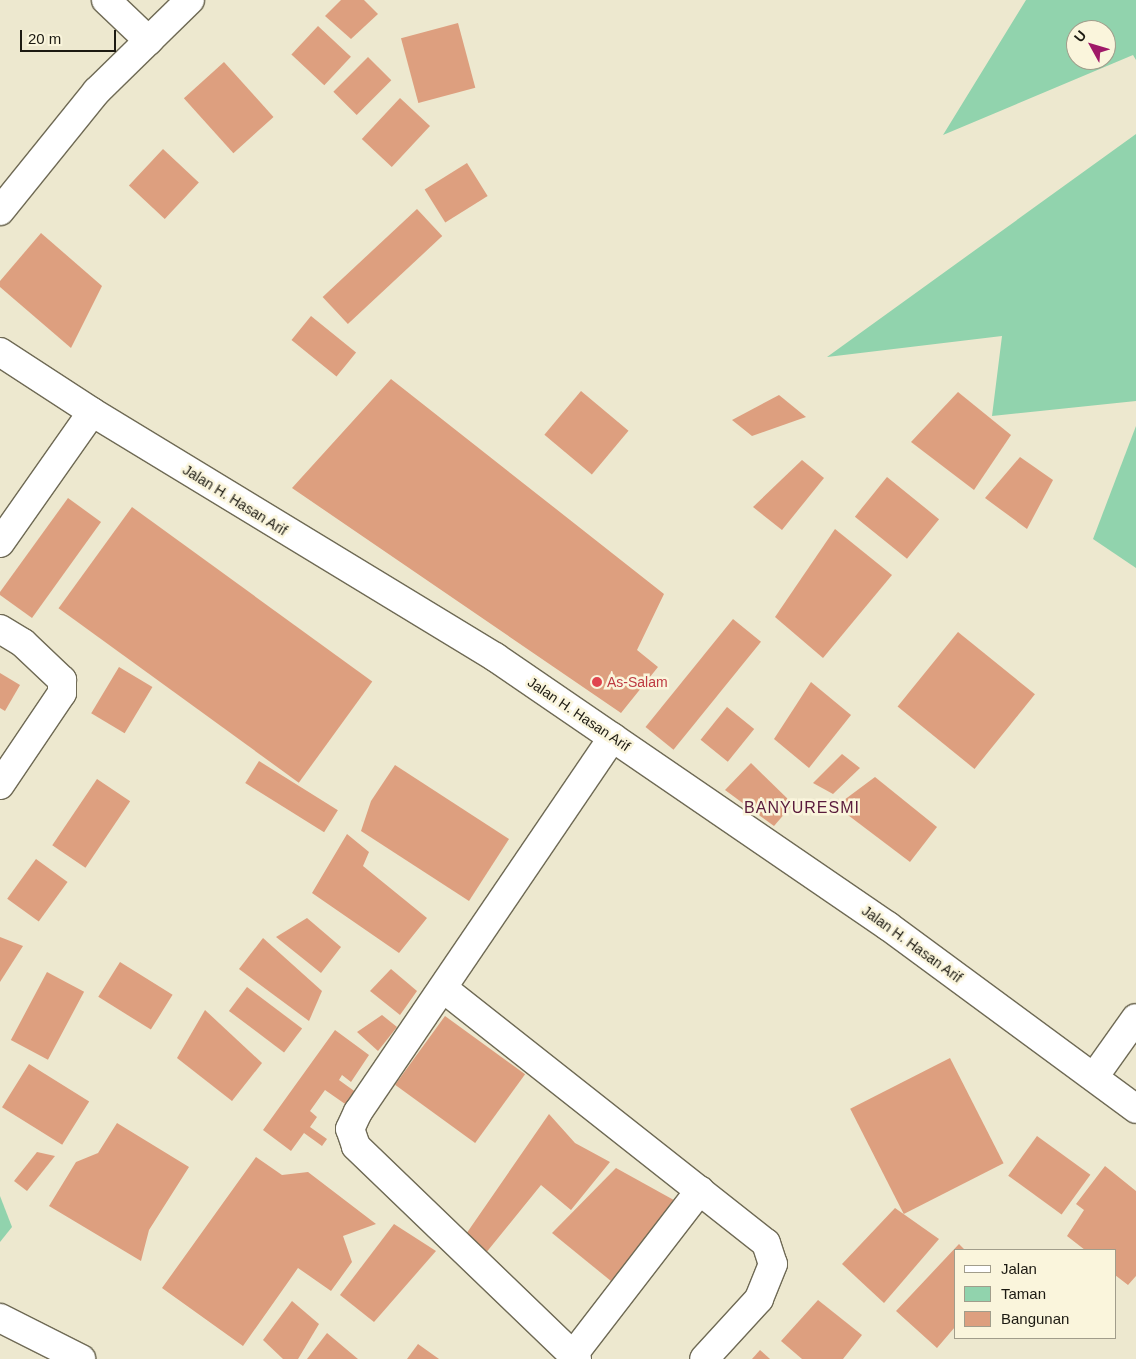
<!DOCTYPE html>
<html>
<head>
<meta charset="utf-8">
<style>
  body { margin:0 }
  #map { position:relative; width:1136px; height:1359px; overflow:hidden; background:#ede8cf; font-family:Arial,sans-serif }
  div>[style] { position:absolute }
  .green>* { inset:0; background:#91d3ad }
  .building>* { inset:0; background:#dd9f7f; transform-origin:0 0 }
  .roads { filter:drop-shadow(1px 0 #6f6a55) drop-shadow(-1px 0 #6f6a55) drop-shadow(0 1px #6f6a55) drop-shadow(0 -1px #6f6a55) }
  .street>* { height:28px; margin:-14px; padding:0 14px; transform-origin:14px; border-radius:14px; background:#fff }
  .secondary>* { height:28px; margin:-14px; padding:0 14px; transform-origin:14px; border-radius:14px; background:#fff }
  .dots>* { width:14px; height:14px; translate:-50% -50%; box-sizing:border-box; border:2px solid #faf5dc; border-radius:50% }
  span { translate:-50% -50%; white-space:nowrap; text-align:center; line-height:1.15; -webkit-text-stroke:5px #faf5dc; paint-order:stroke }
  .street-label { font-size:14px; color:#1c1a12 }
  .health-label { font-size:14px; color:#be3a42 }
  .left { translate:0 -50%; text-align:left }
  .quarter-label { font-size:16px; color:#5a1b3c; letter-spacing:1px }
  .legend { position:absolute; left:954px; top:1249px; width:162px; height:90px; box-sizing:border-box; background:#faf5dc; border:1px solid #a19d8b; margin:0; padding:6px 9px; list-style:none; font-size:15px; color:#1c1a12 }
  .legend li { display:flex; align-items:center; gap:10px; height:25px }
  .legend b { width:25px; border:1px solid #a19d8b }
  .north { position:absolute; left:1066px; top:20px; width:50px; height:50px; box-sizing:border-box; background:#faf5dc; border:1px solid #a19d8b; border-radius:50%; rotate:309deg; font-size:14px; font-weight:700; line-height:20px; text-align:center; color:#1c1a12 }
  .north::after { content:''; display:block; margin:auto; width:18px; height:22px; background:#9f1968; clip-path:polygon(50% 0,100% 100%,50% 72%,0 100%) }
  .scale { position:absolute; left:20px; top:30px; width:96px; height:22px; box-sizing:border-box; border:2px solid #1c1a12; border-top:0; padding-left:6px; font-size:15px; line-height:18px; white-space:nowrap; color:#1c1a12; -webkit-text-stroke:4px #faf5dc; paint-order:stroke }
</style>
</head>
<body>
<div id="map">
  <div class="green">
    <div style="clip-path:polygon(evenodd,1026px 0,1136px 0,1136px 60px,1133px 55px,943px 135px,1026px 0,1076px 30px,1106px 30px,1106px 60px,1076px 60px,1076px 30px)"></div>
    <div style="clip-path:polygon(1136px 134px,1136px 401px,992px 416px,1002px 336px,827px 357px)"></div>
    <div style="clip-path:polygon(1136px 426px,1136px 568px,1093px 539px)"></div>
    <div style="clip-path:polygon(0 1196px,12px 1227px,0 1242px)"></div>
  </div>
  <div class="building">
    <div style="clip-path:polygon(341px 0,364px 0,378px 14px,351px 39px,325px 16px)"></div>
    <div style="left:458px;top:23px;width:67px;height:59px;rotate:75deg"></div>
    <div style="left:318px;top:26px;width:45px;height:39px;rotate:43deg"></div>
    <div style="left:368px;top:57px;width:33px;height:49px;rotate:45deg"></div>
    <div style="left:224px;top:62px;width:74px;height:54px;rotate:48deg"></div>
    <div style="left:400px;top:98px;width:41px;height:56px;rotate:43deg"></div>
    <div style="left:163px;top:149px;width:49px;height:50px;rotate:43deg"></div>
    <div style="left:467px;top:163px;width:39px;height:50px;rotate:58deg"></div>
    <div style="left:417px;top:209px;width:37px;height:129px;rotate:47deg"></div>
    <div style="clip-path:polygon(41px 233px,102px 286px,71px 348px,0 287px,0 281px)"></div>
    <div style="left:311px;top:316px;width:58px;height:31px;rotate:39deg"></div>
    <div style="clip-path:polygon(391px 379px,664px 594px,637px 650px,658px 667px,621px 713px,292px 488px)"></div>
    <div style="left:581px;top:391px;width:62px;height:57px;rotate:40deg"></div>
    <div style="clip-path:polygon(958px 392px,1011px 435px,974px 490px,911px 442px)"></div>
    <div style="clip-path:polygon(779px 395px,806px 417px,752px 436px,732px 420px)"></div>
    <div style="clip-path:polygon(1020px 457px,1053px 480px,1027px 529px,985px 498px)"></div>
    <div style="clip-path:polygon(802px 460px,824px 478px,782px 530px,753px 507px)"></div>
    <div style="left:887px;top:477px;width:67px;height:51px;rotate:39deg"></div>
    <div style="clip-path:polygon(68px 498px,101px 522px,32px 618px,0 595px,0 592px)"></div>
    <div style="left:132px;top:507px;width:297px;height:125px;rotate:36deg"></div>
    <div style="clip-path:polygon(835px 529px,892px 575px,823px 658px,775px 617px)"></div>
    <div style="left:733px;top:619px;width:36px;height:139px;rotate:39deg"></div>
    <div style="left:958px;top:632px;width:99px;height:96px;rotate:39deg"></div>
    <div style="left:119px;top:667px;width:39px;height:54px;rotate:31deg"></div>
    <div style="clip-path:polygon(0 673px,20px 685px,5px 711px,0 708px)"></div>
    <div style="clip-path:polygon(811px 682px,851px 715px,809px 768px,774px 739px)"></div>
    <div style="left:727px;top:707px;width:35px;height:42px;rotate:39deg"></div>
    <div style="clip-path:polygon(842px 754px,860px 768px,833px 794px,813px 783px)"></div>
    <div style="left:259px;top:761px;width:93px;height:26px;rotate:32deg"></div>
    <div style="clip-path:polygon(751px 763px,793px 804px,774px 826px,725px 790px)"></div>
    <div style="clip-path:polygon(395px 765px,509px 839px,469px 901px,361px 831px,371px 801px)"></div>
    <div style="clip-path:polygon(875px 777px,937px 827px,910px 862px,836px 806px)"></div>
    <div style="left:97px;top:779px;width:40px;height:80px;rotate:34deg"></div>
    <div style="clip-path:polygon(347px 834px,369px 852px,363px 866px,427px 918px,399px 953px,312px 893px)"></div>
    <div style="left:36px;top:859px;width:39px;height:49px;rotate:36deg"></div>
    <div style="clip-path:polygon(307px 918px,341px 947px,321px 973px,276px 937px)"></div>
    <div style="clip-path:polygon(0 937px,23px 946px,0 982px)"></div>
    <div style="clip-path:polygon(263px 938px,322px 991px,309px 1021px,239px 969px)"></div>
    <div style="left:120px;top:962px;width:62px;height:41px;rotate:32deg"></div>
    <div style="clip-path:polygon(391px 969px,417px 991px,400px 1015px,370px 991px)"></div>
    <div style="left:47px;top:972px;width:42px;height:77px;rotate:28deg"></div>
    <div style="left:247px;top:987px;width:69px;height:30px;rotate:37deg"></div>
    <div style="clip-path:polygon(205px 1010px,262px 1063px,232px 1101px,177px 1058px)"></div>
    <div style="clip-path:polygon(382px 1015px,397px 1027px,378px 1051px,357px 1032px)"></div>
    <div style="left:445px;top:1016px;width:99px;height:85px;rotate:36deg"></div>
    <div style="clip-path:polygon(335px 1030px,369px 1055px,351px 1082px,342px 1075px,339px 1080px,357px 1093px,348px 1106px,325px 1090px,310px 1111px,317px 1117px,310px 1127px,327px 1139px,322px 1146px,304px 1133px,291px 1151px,263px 1130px)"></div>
    <div style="left:950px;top:1058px;width:118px;height:112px;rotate:63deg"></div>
    <div style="left:29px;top:1064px;width:71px;height:51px;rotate:32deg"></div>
    <div style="clip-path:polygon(549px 1114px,575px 1143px,610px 1162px,571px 1210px,541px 1185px,485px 1254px,464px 1237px)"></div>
    <div style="clip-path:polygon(117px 1123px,189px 1167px,149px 1230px,141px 1261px,49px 1206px,76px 1162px,98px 1153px)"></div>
    <div style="left:1037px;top:1136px;width:66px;height:49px;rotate:36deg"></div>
    <div style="clip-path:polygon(37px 1152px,55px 1156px,27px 1191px,14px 1181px)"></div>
    <div style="clip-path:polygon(256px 1157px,282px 1175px,308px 1172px,376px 1224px,343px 1236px,352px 1262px,331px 1291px,298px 1268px,243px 1346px,162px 1288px)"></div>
    <div style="clip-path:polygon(1105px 1166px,1136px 1191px,1136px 1276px,1128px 1285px,1115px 1275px,1115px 1250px,1085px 1250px,1067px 1236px,1084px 1210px,1076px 1204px)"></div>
    <div style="clip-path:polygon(616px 1168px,681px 1204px,622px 1290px,552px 1233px)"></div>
    <div style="clip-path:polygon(895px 1208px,939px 1239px,884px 1303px,842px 1264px)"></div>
    <div style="clip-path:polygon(394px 1224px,436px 1251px,374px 1322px,340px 1295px)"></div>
    <div style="clip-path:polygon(959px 1244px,965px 1250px,955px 1250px,955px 1327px,937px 1348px,896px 1311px)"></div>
    <div style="clip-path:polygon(818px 1300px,862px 1335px,843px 1359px,802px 1359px,781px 1341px)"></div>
    <div style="clip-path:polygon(292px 1301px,319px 1324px,298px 1359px,283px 1359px,263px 1340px)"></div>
    <div style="clip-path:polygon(327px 1333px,358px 1359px,307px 1359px)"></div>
    <div style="clip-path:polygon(418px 1344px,439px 1359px,407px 1359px)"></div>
    <div style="clip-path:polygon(760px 1350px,770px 1359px,752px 1359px)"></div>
  </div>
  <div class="roads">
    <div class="street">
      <div style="left:106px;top:0;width:59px;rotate:43.6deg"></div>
      <div style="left:0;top:211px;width:154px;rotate:-51.1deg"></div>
      <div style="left:97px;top:91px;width:130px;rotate:-44.4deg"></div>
      <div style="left:0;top:543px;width:160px;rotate:-54.9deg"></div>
      <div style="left:0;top:629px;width:27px;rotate:31deg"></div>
      <div style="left:23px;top:643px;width:54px;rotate:43.5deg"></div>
      <div style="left:62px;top:680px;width:13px;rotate:90deg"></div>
      <div style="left:62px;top:693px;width:111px;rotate:124deg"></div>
      <div style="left:444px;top:989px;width:410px;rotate:38.3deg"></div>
      <div style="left:766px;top:1243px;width:22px;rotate:72deg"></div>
      <div style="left:773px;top:1264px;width:38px;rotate:112deg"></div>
      <div style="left:759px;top:1299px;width:81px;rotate:132.5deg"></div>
      <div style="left:1094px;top:1077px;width:72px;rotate:-54.6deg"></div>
      <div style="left:0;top:1318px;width:91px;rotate:26.8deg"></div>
      <div style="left:573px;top:1355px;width:208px;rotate:-52.4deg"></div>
      <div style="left:577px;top:1359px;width:307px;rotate:-136.1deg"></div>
      <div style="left:356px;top:1146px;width:18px;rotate:-109deg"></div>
      <div style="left:350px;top:1129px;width:19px;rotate:-65deg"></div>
      <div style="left:358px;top:1112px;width:453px;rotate:-55.8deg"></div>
    </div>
    <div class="secondary">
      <div style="left:0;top:352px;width:110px;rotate:33.1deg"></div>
      <div style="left:92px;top:412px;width:472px;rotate:31.3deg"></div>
      <div style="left:495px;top:657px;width:476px;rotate:34.4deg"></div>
      <div style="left:888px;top:926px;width:308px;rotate:36.4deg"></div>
    </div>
  </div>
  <div class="dots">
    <div style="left:597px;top:682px;background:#e0444e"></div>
  </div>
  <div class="street-label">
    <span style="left:235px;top:500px;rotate:32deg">Jalan H. Hasan Arif</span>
    <span style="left:579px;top:714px;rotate:34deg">Jalan H. Hasan Arif</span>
    <span style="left:912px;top:944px;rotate:36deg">Jalan H. Hasan Arif</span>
  </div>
  <div class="health-label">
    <span class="left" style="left:607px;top:682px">As-Salam</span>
  </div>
  <div class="quarter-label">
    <span style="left:802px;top:808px">BANYURESMI</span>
  </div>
  <ul class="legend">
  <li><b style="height:6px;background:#fff"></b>Jalan</li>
  <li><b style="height:14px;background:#91d3ad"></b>Taman</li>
  <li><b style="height:14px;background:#dd9f7f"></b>Bangunan</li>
  </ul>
  <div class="north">U</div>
  <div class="scale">20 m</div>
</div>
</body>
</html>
